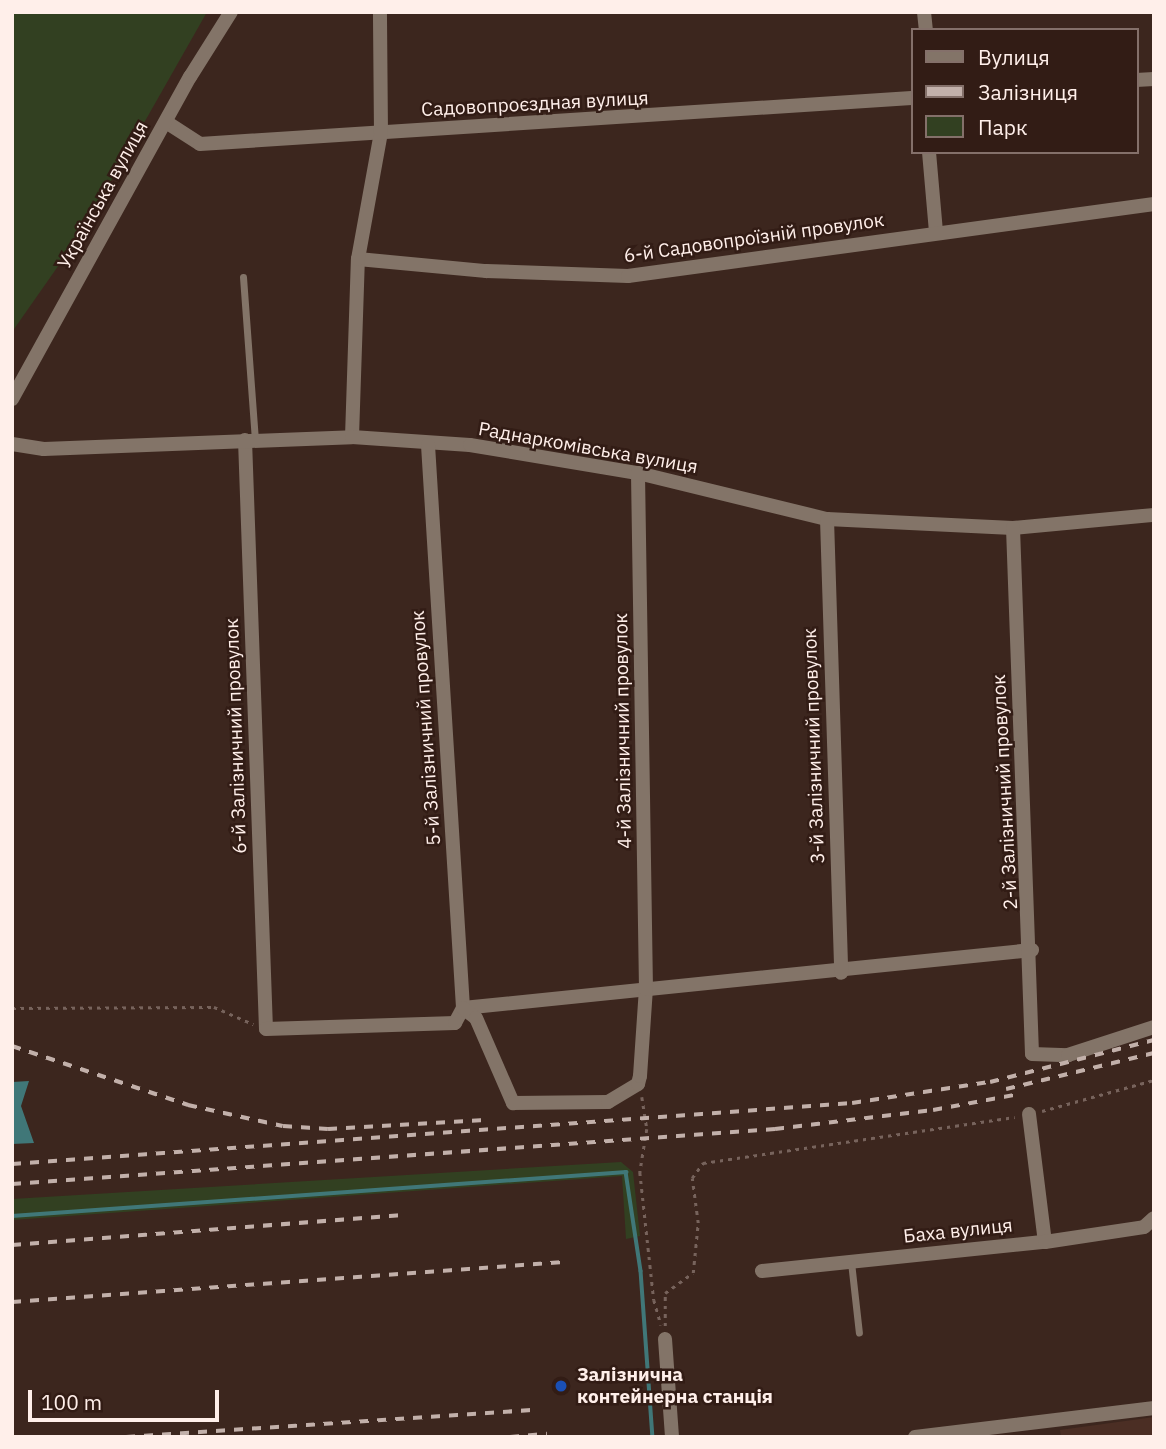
<!DOCTYPE html>
<html>
<head>
<meta charset="utf-8">
<style>
  body { margin:0 }
  #map { position:relative; width:1166px; height:1449px; overflow:hidden; background:#3c261e; font-family:"IBM Plex Sans",sans-serif }
  div>[style] { position:absolute }
  .built>* { inset:0; background:#4b2e24 }
  .green>* { inset:0; background:#324021 }
  .water>* { inset:0; background:#407778 }
  .stream>* { height:3.5px; margin:-1.75px; padding:0 1.75px; transform-origin:1.75px; border-radius:1.75px; background:#407778 }
  .path>* { height:2.5px; margin-top:-1.25px; transform-origin:0; background:repeating-linear-gradient(90deg,#77635c 0 3.5px,transparent 0 8.5px) }
  .service>* { height:7px; margin:-3.5px; padding:0 3.5px; transform-origin:3.5px; border-radius:3.5px; background:#837468 }
  .minor>* { height:14px; margin:-7px; padding:0 7px; transform-origin:7px; border-radius:7px; background:#837468 }
  .rail>* { height:3.5px; margin-top:-1.75px; transform-origin:0; background:repeating-linear-gradient(90deg,#c2b0aa 0 9px,transparent 0 18px) }
  .dots>* { width:19px; height:19px; translate:-50% -50%; box-sizing:border-box; border:4px solid #321c15; border-radius:50% }
  span { translate:-50% -50%; white-space:nowrap; text-align:center; line-height:1.15; -webkit-text-stroke:5px #321c15; paint-order:stroke }
  .street-label { font-size:19px; color:#ffefea }
  .poi-label { font-size:19px; color:#ffefea; font-weight:700 }
  .left { translate:0 -50%; text-align:left }
  .frame { position:absolute; inset:0; border:14px solid #ffefea; pointer-events:none }
  .legend { position:absolute; left:911px; top:28px; width:228px; height:126px; box-sizing:border-box; background:#321c15; border:2px solid #84706a; margin:0; padding:9px 12px; list-style:none; font-size:21px; color:#ffefea }
  .legend li { display:flex; align-items:center; gap:14px; height:35px }
  .legend b { width:35px; border:2px solid #84706a }
  .scale { position:absolute; left:28px; top:1390px; width:191px; height:32px; box-sizing:border-box; border:4px solid #ffefea; border-top:0; padding-left:9px; font-size:21px; line-height:24px; white-space:nowrap; color:#ffefea; -webkit-text-stroke:5px #321c15; paint-order:stroke }
</style>
</head>
<body>
<div id="map">
  <div class="built">
    <div style="clip-path:polygon(1154px 1417px,1154px 1437px,1061px 1437px,1060px 1430px)"></div>
  </div>
  <div class="green">
    <div style="clip-path:polygon(12px 12px,207px 12px,82px 232px,12px 332px)"></div>
    <div style="clip-path:polygon(621px 1162px,633px 1172px,640px 1236px,626px 1239px,622px 1176px,12px 1220px,12px 1199px)"></div>
  </div>
  <div class="water">
    <div style="clip-path:polygon(29px 1081px,21px 1106px,34px 1143px,12px 1144px,12px 1082px)"></div>
  </div>
  <div class="stream">
    <div style="left:12px;top:1216px;width:616px;rotate:-4.1deg"></div>
    <div style="left:626px;top:1172px;width:100px;rotate:81.4deg"></div>
    <div style="left:641px;top:1271px;width:166px;rotate:85.9deg"></div>
  </div>
  <div class="path">
    <div style="left:12px;top:1008px;width:202px;rotate:-0.3deg"></div>
    <div style="left:214px;top:1007px;width:43px;rotate:23.6deg"></div>
    <div style="left:642px;top:1097px;width:32px;rotate:81deg"></div>
    <div style="left:647px;top:1129px;width:44px;rotate:99.2deg"></div>
    <div style="left:640px;top:1172px;width:129px;rotate:83.8deg"></div>
    <div style="left:654px;top:1300px;width:26px;rotate:74deg"></div>
    <div style="left:1042px;top:1111px;width:116px;rotate:-15.5deg"></div>
    <div style="left:665px;top:1326px;width:33px;rotate:-90deg"></div>
    <div style="left:665px;top:1293px;width:34px;rotate:-36deg"></div>
    <div style="left:693px;top:1273px;width:50px;rotate:-84.3deg"></div>
    <div style="left:698px;top:1223px;width:45px;rotate:-97.6deg"></div>
    <div style="left:692px;top:1178px;width:19px;rotate:-54deg"></div>
    <div style="left:703px;top:1163px;width:315px;rotate:-8.4deg"></div>
  </div>
  <div class="service">
    <div style="left:243px;top:277px;width:163px;rotate:85.8deg"></div>
    <div style="left:851px;top:1262px;width:71px;rotate:83.6deg"></div>
  </div>
  <div class="minor">
    <div style="left:924px;top:12px;width:18px;rotate:84deg"></div>
    <div style="left:1136px;top:80px;width:18px;rotate:-3deg"></div>
    <div style="left:166px;top:122px;width:40px;rotate:32.9deg"></div>
    <div style="left:200px;top:144px;width:713px;rotate:-3.7deg"></div>
    <div style="left:929px;top:152px;width:80px;rotate:85deg"></div>
    <div style="left:358px;top:259px;width:129px;rotate:5.4deg"></div>
    <div style="left:486px;top:271px;width:142px;rotate:2deg"></div>
    <div style="left:628px;top:276px;width:531px;rotate:-7.79deg"></div>
    <div style="left:12px;top:399px;width:368px;rotate:-61.1deg"></div>
    <div style="left:190px;top:77px;width:77px;rotate:-57.8deg"></div>
    <div style="left:352px;top:437px;width:178px;rotate:-88.1deg"></div>
    <div style="left:358px;top:259px;width:128px;rotate:-79.7deg"></div>
    <div style="left:381px;top:133px;width:121px;rotate:-90.5deg"></div>
    <div style="left:245px;top:440px;width:589px;rotate:87.96deg"></div>
    <div style="left:266px;top:1029px;width:189px;rotate:-1.8deg"></div>
    <div style="left:455px;top:1023px;width:17px;rotate:-62deg"></div>
    <div style="left:463px;top:1008px;width:572px;rotate:-5.82deg"></div>
    <div style="left:12px;top:444px;width:32px;rotate:9deg"></div>
    <div style="left:44px;top:449px;width:308px;rotate:-2.2deg"></div>
    <div style="left:352px;top:437px;width:118px;rotate:3.9deg"></div>
    <div style="left:470px;top:445px;width:170px;rotate:9.5deg"></div>
    <div style="left:638px;top:473px;width:195px;rotate:13.7deg"></div>
    <div style="left:827px;top:519px;width:186px;rotate:2.8deg"></div>
    <div style="left:1013px;top:528px;width:142px;rotate:-5.3deg"></div>
    <div style="left:428px;top:445px;width:564px;rotate:86.44deg"></div>
    <div style="left:463px;top:1008px;width:16px;rotate:38deg"></div>
    <div style="left:476px;top:1018px;width:93px;rotate:66.5deg"></div>
    <div style="left:513px;top:1103px;width:95px;rotate:-0.6deg"></div>
    <div style="left:608px;top:1102px;width:35px;rotate:-31deg"></div>
    <div style="left:638px;top:1084px;width:8px;rotate:-76deg"></div>
    <div style="left:640px;top:1076px;width:87px;rotate:-86.1deg"></div>
    <div style="left:646px;top:989px;width:516px;rotate:-90.89deg"></div>
    <div style="left:827px;top:519px;width:454px;rotate:88.2deg"></div>
    <div style="left:1013px;top:528px;width:526px;rotate:87.93deg"></div>
    <div style="left:1032px;top:1054px;width:36px;rotate:2deg"></div>
    <div style="left:1068px;top:1055px;width:90px;rotate:-18deg"></div>
    <div style="left:1029px;top:1114px;width:129px;rotate:82.9deg"></div>
    <div style="left:762px;top:1271px;width:284px;rotate:-5.9deg"></div>
    <div style="left:1045px;top:1242px;width:100px;rotate:-8.6deg"></div>
    <div style="left:1144px;top:1227px;width:13px;rotate:-42deg"></div>
    <div style="left:665px;top:1339px;width:98px;rotate:85.9deg"></div>
    <div style="left:915px;top:1437px;width:241px;rotate:-6.9deg"></div>
  </div>
  <div class="rail">
    <div style="left:12px;top:1046px;width:186px;rotate:18.5deg"></div>
    <div style="left:188px;top:1105px;width:97px;rotate:12.5deg"></div>
    <div style="left:283px;top:1126px;width:45px;rotate:3.8deg"></div>
    <div style="left:328px;top:1129px;width:157px;rotate:-3.3deg"></div>
    <div style="left:1006px;top:1089px;width:152px;rotate:-13.7deg"></div>
    <div style="left:12px;top:1164px;width:842px;rotate:-4.15deg"></div>
    <div style="left:852px;top:1103px;width:140px;rotate:-8.7deg"></div>
    <div style="left:990px;top:1082px;width:169px;rotate:-14.4deg"></div>
    <div style="left:12px;top:1184px;width:765px;rotate:-4.12deg"></div>
    <div style="left:775px;top:1129px;width:159px;rotate:-6.9deg"></div>
    <div style="left:933px;top:1110px;width:87px;rotate:-10.5deg"></div>
    <div style="left:12px;top:1245px;width:392px;rotate:-4.4deg"></div>
    <div style="left:12px;top:1302px;width:553px;rotate:-4.14deg"></div>
    <div style="left:126px;top:1437px;width:410px;rotate:-3.8deg"></div>
    <div style="left:510px;top:1437px;width:37px;rotate:-5deg"></div>
  </div>
  <div class="dots">
    <div style="left:561px;top:1386px;background:#1a4fb4"></div>
  </div>
  <div class="street-label">
    <span style="left:535px;top:104px;rotate:-3deg">Садовопроєздная вулиця</span>
    <span style="left:103px;top:195px;rotate:-61deg">Українська вулиця</span>
    <span style="left:754px;top:238px;rotate:-8deg">6-й Садовопроїзній провулок</span>
    <span style="left:588px;top:448px;rotate:10deg">Раднаркомівська вулиця</span>
    <span style="left:426px;top:728px;rotate:-94deg">5-й Залізничний провулок</span>
    <span style="left:623px;top:731px;rotate:-91deg">4-й Залізничний провулок</span>
    <span style="left:236px;top:736px;rotate:-92deg">6-й Залізничний провулок</span>
    <span style="left:814px;top:746px;rotate:-92deg">3-й Залізничний провулок</span>
    <span style="left:1005px;top:792px;rotate:-93deg">2-й Залізничний провулок</span>
    <span style="left:958px;top:1231px;rotate:-6deg">Баха вулиця</span>
  </div>
  <div class="poi-label">
    <span class="left" style="left:577px;top:1386px">Залізнична<br>контейнерна станція</span>
  </div>
  <div class="frame"></div>
  <ul class="legend">
  <li><b style="height:9px;background:#837468"></b>Вулиця</li>
  <li><b style="height:9px;background:#c2b0aa"></b>Залізниця</li>
  <li><b style="height:19px;background:#324021"></b>Парк</li>
  </ul>
  <div class="scale">100 m</div>
</div>
</body>
</html>
